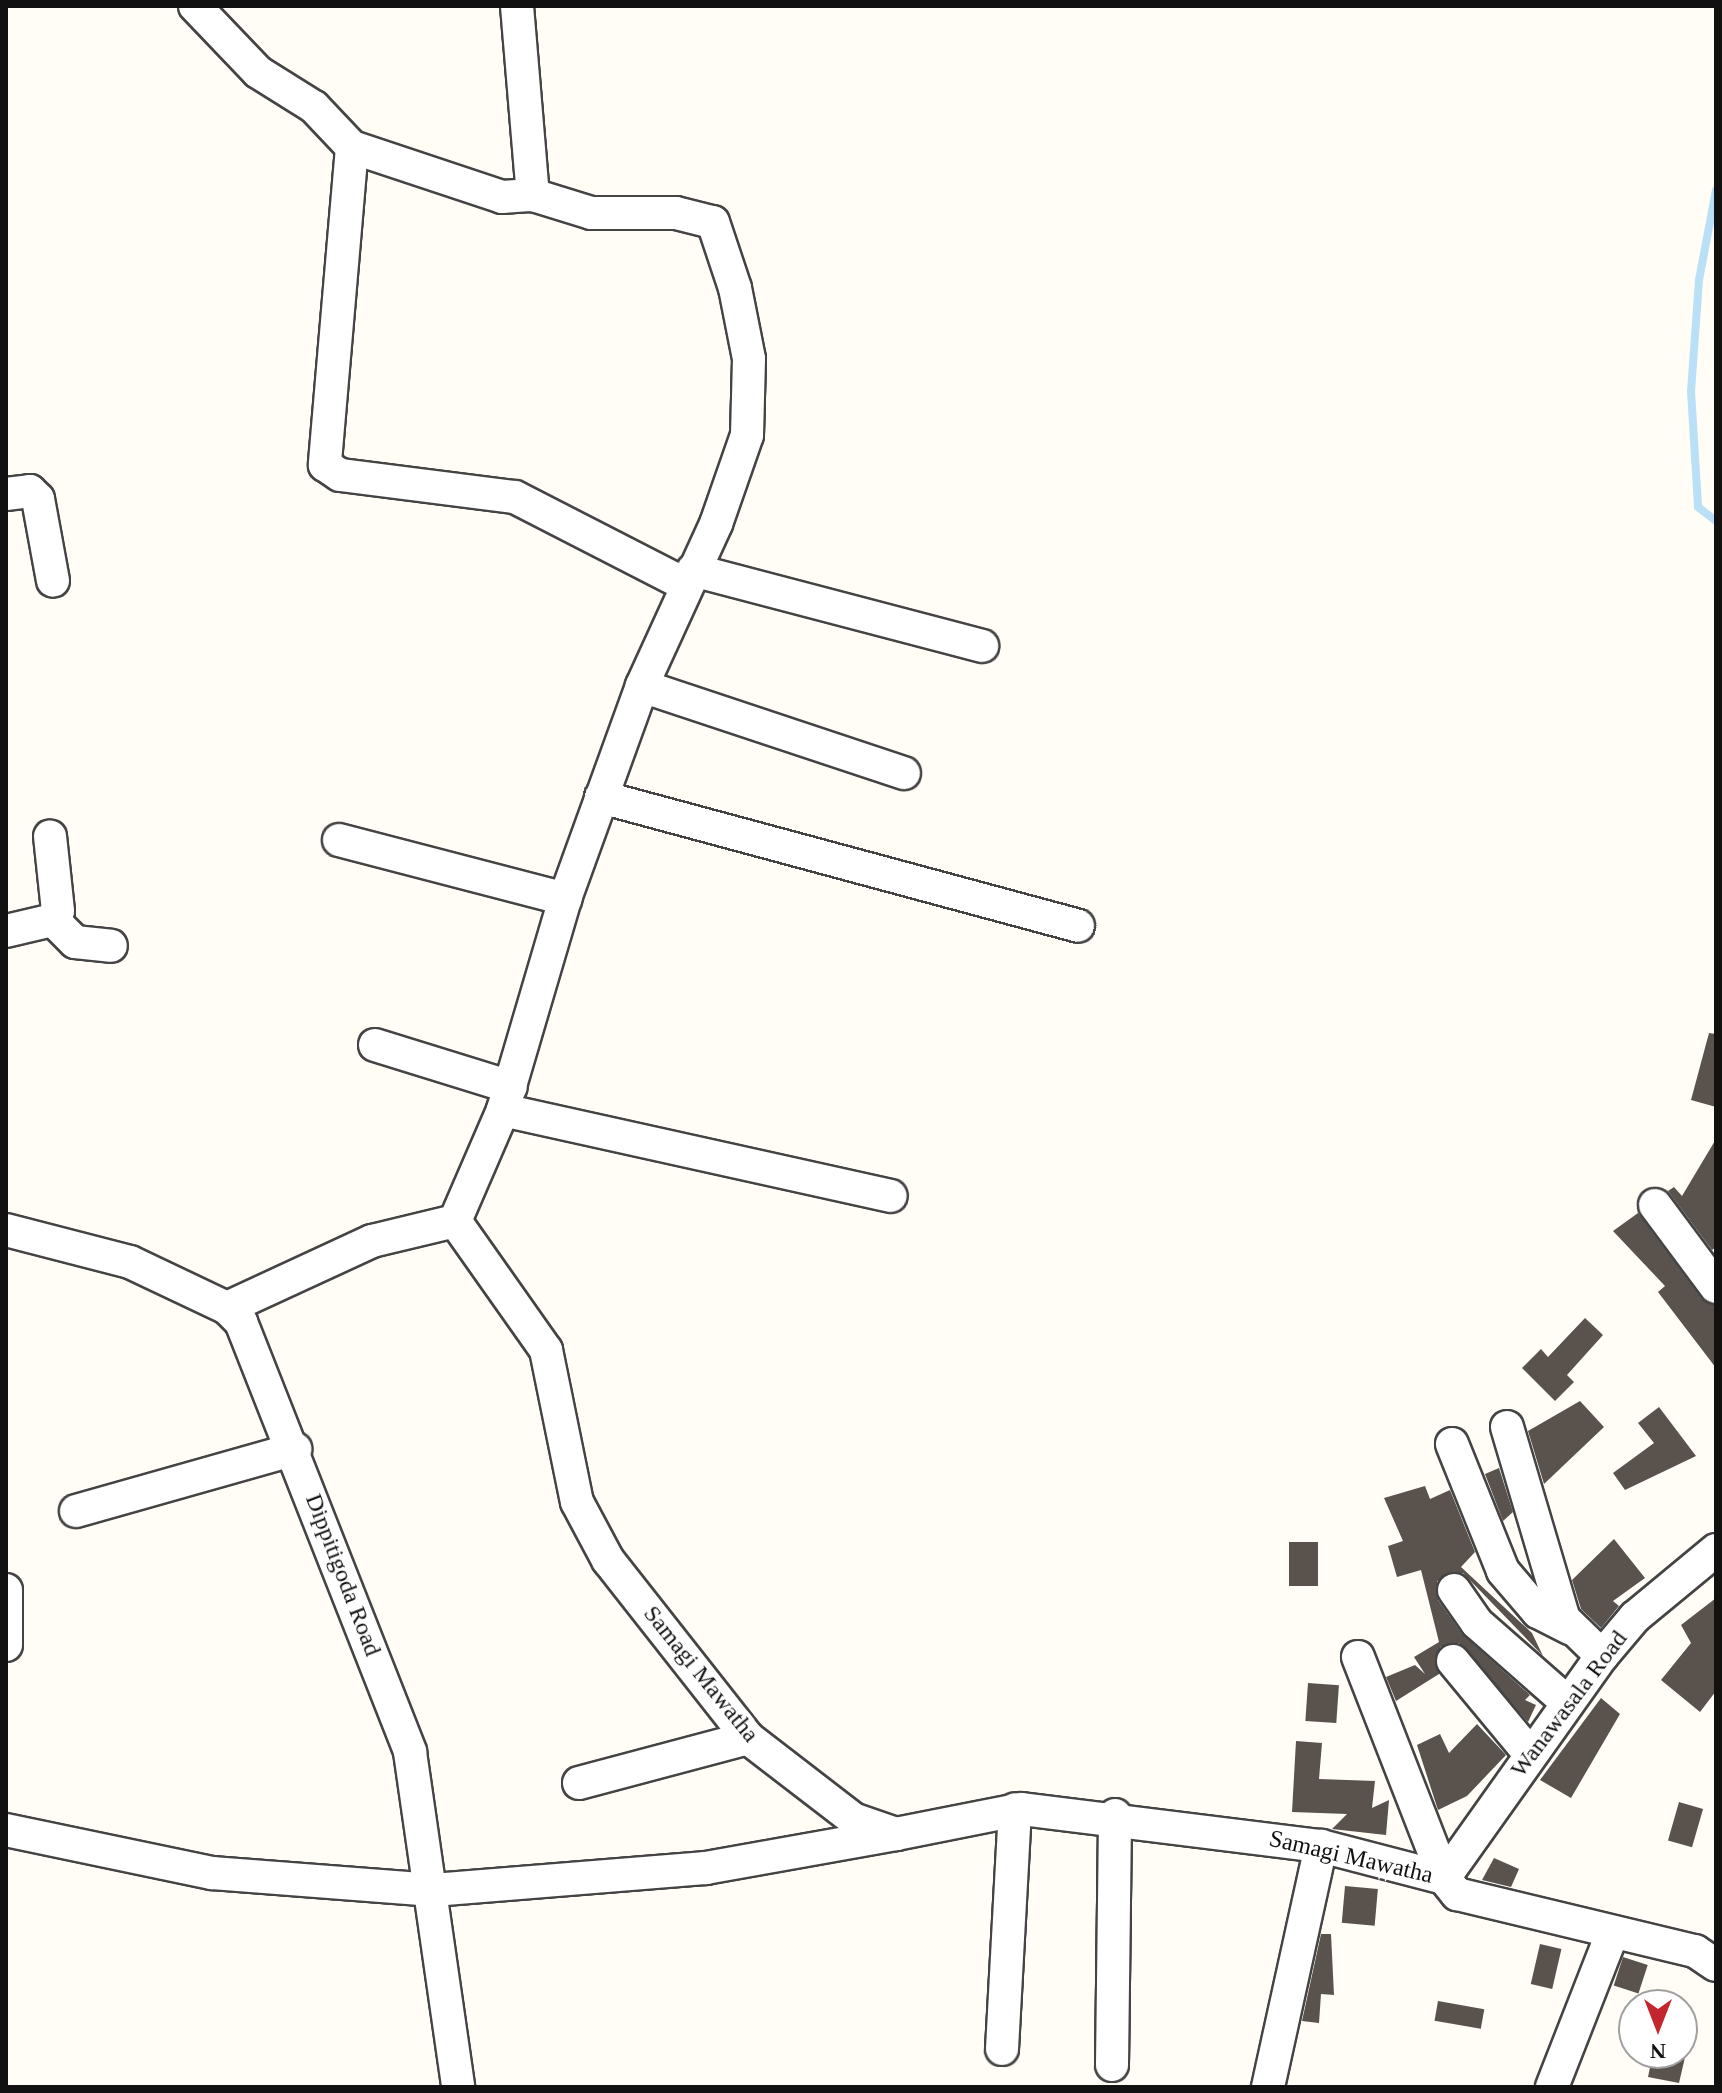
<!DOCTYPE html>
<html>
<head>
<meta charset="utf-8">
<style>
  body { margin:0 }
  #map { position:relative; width:1722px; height:2093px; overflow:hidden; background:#fffdf5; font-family:"Times New Roman",serif }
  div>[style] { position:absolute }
  .stream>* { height:8px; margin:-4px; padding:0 4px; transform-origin:4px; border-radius:4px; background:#b9e0f7 }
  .building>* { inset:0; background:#5a524d; transform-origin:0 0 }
  .roads { filter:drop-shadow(2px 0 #444) drop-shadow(-2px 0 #444) drop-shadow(0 2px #444) drop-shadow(0 -2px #444) }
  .minor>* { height:32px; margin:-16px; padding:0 16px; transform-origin:16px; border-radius:16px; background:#fff }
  span { translate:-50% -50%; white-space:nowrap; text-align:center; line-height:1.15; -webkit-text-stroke:8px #fff; paint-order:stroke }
  .street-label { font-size:24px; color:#111 }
  .frame { position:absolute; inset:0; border:8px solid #111; pointer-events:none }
  .north { position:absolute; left:1618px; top:1989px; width:80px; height:80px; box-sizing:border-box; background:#fff; border:2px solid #a0a0a0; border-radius:50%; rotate:180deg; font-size:22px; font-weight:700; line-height:32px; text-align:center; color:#111 }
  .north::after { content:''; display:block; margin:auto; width:28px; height:36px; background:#c4262e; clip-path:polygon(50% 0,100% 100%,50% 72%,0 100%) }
</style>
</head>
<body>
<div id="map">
  <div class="stream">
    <div style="left:1716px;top:190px;width:92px;rotate:100.7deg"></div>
    <div style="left:1699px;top:280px;width:111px;rotate:94.1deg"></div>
    <div style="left:1691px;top:391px;width:116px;rotate:86.5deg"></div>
    <div style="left:1698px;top:507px;width:23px;rotate:38deg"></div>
  </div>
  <div class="building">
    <div style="clip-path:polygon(1709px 1033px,1716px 1034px,1716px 1107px,1691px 1100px)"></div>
    <div style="clip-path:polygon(1716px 1139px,1716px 1247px,1712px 1250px,1668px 1191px,1674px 1187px,1682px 1196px)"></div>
    <div style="clip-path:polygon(1638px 1213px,1701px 1298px,1716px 1306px,1716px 1368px,1658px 1292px,1665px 1286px,1613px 1231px)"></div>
    <div style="clip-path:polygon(1585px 1318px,1603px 1335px,1567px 1375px,1574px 1382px,1555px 1401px,1522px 1368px,1541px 1349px,1548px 1357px)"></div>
    <div style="clip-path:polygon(1580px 1401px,1604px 1427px,1544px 1484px,1528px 1431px)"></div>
    <div style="clip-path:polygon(1659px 1407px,1696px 1456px,1625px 1490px,1613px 1473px,1654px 1443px,1638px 1423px)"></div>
    <div style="clip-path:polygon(1499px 1468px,1513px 1512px,1503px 1521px,1485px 1474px)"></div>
    <div style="clip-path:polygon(1425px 1486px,1430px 1499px,1450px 1490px,1475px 1552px,1461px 1567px,1532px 1633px,1543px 1656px,1463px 1573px,1437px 1581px,1438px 1600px,1462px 1634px,1530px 1695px,1525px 1700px,1536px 1705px,1528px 1722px,1459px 1643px,1440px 1647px,1439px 1674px,1396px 1701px,1386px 1677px,1415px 1665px,1425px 1674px,1414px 1657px,1439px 1642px,1421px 1570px,1397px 1577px,1388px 1546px,1403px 1541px,1384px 1498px)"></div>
    <div style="clip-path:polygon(1614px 1539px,1645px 1578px,1613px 1601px,1619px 1606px,1601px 1628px,1581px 1609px,1572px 1580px)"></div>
    <div style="left:1289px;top:1542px;width:29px;height:44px"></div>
    <div style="clip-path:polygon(1716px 1598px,1716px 1691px,1700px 1712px,1661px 1680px,1691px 1643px,1681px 1625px)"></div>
    <div style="left:1308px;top:1683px;width:31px;height:38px;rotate:4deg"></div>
    <div style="clip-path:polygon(1601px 1698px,1620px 1714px,1571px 1798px,1540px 1780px)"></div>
    <div style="clip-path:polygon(1477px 1724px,1506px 1755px,1467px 1796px,1438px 1810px,1417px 1745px,1440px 1734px,1449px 1753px)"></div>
    <div style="clip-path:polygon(1296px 1741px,1322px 1743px,1319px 1779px,1375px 1781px,1372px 1808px,1389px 1800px,1386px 1835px,1332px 1829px,1347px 1814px,1292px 1812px)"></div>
    <div style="left:1679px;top:1802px;width:25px;height:40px;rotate:16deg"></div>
    <div style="clip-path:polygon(1494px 1858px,1519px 1869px,1511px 1887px,1482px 1880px)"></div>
    <div style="left:1345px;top:1886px;width:33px;height:37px;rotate:5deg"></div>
    <div style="clip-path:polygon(1321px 1934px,1331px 1934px,1334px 1995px,1321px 1994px,1319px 2023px,1302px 2021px)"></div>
    <div style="left:1540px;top:1944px;width:22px;height:41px;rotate:13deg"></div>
    <div style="left:1623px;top:1957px;width:26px;height:30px;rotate:18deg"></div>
    <div style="left:1438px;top:2001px;width:47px;height:20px;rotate:10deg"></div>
    <div style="clip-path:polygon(1653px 2053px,1686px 2053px,1679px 2083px,1648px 2077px)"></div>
  </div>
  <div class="roads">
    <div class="minor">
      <div style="left:195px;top:6px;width:91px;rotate:46.3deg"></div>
      <div style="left:258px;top:72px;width:66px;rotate:32deg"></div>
      <div style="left:314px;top:107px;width:55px;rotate:46.5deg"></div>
      <div style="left:352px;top:147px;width:158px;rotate:18.4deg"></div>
      <div style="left:502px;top:197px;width:31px;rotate:-4deg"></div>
      <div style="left:533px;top:195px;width:61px;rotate:17.2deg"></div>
      <div style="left:591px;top:213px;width:85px"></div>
      <div style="left:676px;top:213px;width:38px;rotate:14deg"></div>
      <div style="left:713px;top:222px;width:70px;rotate:71.6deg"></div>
      <div style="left:735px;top:288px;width:72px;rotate:78.8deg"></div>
      <div style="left:749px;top:359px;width:76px;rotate:91.5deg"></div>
      <div style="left:747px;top:435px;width:94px;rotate:109.2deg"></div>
      <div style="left:716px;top:524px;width:178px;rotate:114.6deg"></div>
      <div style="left:642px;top:686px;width:226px;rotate:109.9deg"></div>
      <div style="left:565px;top:899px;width:220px;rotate:106.4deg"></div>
      <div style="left:503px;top:1110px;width:121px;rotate:113.4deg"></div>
      <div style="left:517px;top:6px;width:190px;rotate:85.2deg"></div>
      <div style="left:352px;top:147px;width:319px;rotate:94.9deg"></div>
      <div style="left:325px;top:465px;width:18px;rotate:34deg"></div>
      <div style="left:340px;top:475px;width:176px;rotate:7.2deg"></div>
      <div style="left:515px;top:497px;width:192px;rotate:27.2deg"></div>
      <div style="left:6px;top:494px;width:24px;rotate:-7deg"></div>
      <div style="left:30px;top:491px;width:11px;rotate:45deg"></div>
      <div style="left:38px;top:499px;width:83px;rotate:79.6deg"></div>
      <div style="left:693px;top:570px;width:299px;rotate:14.7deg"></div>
      <div style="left:642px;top:686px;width:276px;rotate:18.4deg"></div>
      <div style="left:601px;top:797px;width:494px;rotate:15.1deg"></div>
      <div style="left:339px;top:840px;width:234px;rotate:14.6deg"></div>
      <div style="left:53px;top:920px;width:31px;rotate:45deg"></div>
      <div style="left:75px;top:942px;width:36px;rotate:6deg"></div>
      <div style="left:6px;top:931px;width:48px;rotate:-13.2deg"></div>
      <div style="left:53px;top:920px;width:10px;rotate:-61deg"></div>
      <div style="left:58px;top:911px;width:75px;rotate:-96.1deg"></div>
      <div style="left:375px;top:1045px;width:142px;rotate:17.2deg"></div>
      <div style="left:503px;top:1110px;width:397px;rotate:12.5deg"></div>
      <div style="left:1655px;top:1205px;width:102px;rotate:53.4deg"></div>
      <div style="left:6px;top:1230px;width:128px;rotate:14.5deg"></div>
      <div style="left:130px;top:1262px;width:107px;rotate:25.4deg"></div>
      <div style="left:227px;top:1308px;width:20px;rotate:45deg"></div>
      <div style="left:241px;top:1322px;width:462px;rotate:68.5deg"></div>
      <div style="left:410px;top:1752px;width:338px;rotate:81.8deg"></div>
      <div style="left:227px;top:1308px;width:160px;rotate:-24.8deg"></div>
      <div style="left:372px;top:1241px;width:85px;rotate:-13.5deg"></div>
      <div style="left:455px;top:1221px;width:158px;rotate:54.8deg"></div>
      <div style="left:546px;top:1350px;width:155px;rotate:78.5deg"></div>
      <div style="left:577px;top:1502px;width:66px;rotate:61.9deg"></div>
      <div style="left:608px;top:1560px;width:226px;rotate:51.8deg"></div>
      <div style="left:748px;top:1738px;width:133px;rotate:37.6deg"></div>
      <div style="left:853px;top:1819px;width:46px;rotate:19.2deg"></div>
      <div style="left:896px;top:1834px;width:128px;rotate:-11.2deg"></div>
      <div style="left:1022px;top:1809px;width:301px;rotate:7.1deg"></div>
      <div style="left:1321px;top:1846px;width:127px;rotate:14.6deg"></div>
      <div style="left:1444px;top:1878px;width:21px;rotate:51deg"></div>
      <div style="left:1457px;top:1894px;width:245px;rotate:13.5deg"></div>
      <div style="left:1695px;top:1951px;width:25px;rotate:34deg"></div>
      <div style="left:1507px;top:1427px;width:200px;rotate:73.5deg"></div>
      <div style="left:1564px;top:1619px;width:53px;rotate:44.2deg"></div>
      <div style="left:1452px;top:1444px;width:137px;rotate:68.1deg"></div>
      <div style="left:1503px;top:1571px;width:54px;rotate:49.5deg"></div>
      <div style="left:1538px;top:1612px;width:37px;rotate:27deg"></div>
      <div style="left:76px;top:1511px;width:228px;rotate:-15.8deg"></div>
      <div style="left:6px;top:1590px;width:55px;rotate:90deg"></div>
      <div style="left:1454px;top:1590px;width:40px;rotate:55.1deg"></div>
      <div style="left:1477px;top:1623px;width:121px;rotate:41.3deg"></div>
      <div style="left:1358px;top:1657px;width:237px;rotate:68.7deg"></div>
      <div style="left:1453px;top:1661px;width:121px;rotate:50.4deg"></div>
      <div style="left:579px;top:1783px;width:175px;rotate:-14.9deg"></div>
      <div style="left:6px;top:1830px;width:210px;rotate:11.8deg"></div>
      <div style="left:212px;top:1873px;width:222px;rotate:4.4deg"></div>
      <div style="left:433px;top:1890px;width:274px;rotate:-4.6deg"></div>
      <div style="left:706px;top:1868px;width:193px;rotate:-10.1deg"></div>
      <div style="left:1444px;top:1878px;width:272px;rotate:-54.6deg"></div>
      <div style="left:1602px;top:1656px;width:51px;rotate:-49.8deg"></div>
      <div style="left:1635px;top:1617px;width:105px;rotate:-39.6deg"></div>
      <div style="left:1002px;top:2049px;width:240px;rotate:-86.9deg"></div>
      <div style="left:1112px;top:2065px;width:250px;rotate:-89.3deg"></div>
      <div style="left:1268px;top:2087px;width:247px;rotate:-77.6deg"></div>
      <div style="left:1552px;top:2087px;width:164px;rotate:-68.6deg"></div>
    </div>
  </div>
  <div class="street-label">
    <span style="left:343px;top:1575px;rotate:69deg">Dippitigoda Road</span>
    <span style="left:701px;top:1674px;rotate:51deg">Samagi Mawatha</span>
    <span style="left:1569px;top:1704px;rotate:-53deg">Wanawasala Road</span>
    <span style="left:1351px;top:1857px;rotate:13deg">Samagi Mawatha</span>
  </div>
  <div class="frame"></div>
  <div class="north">N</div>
</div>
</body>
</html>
